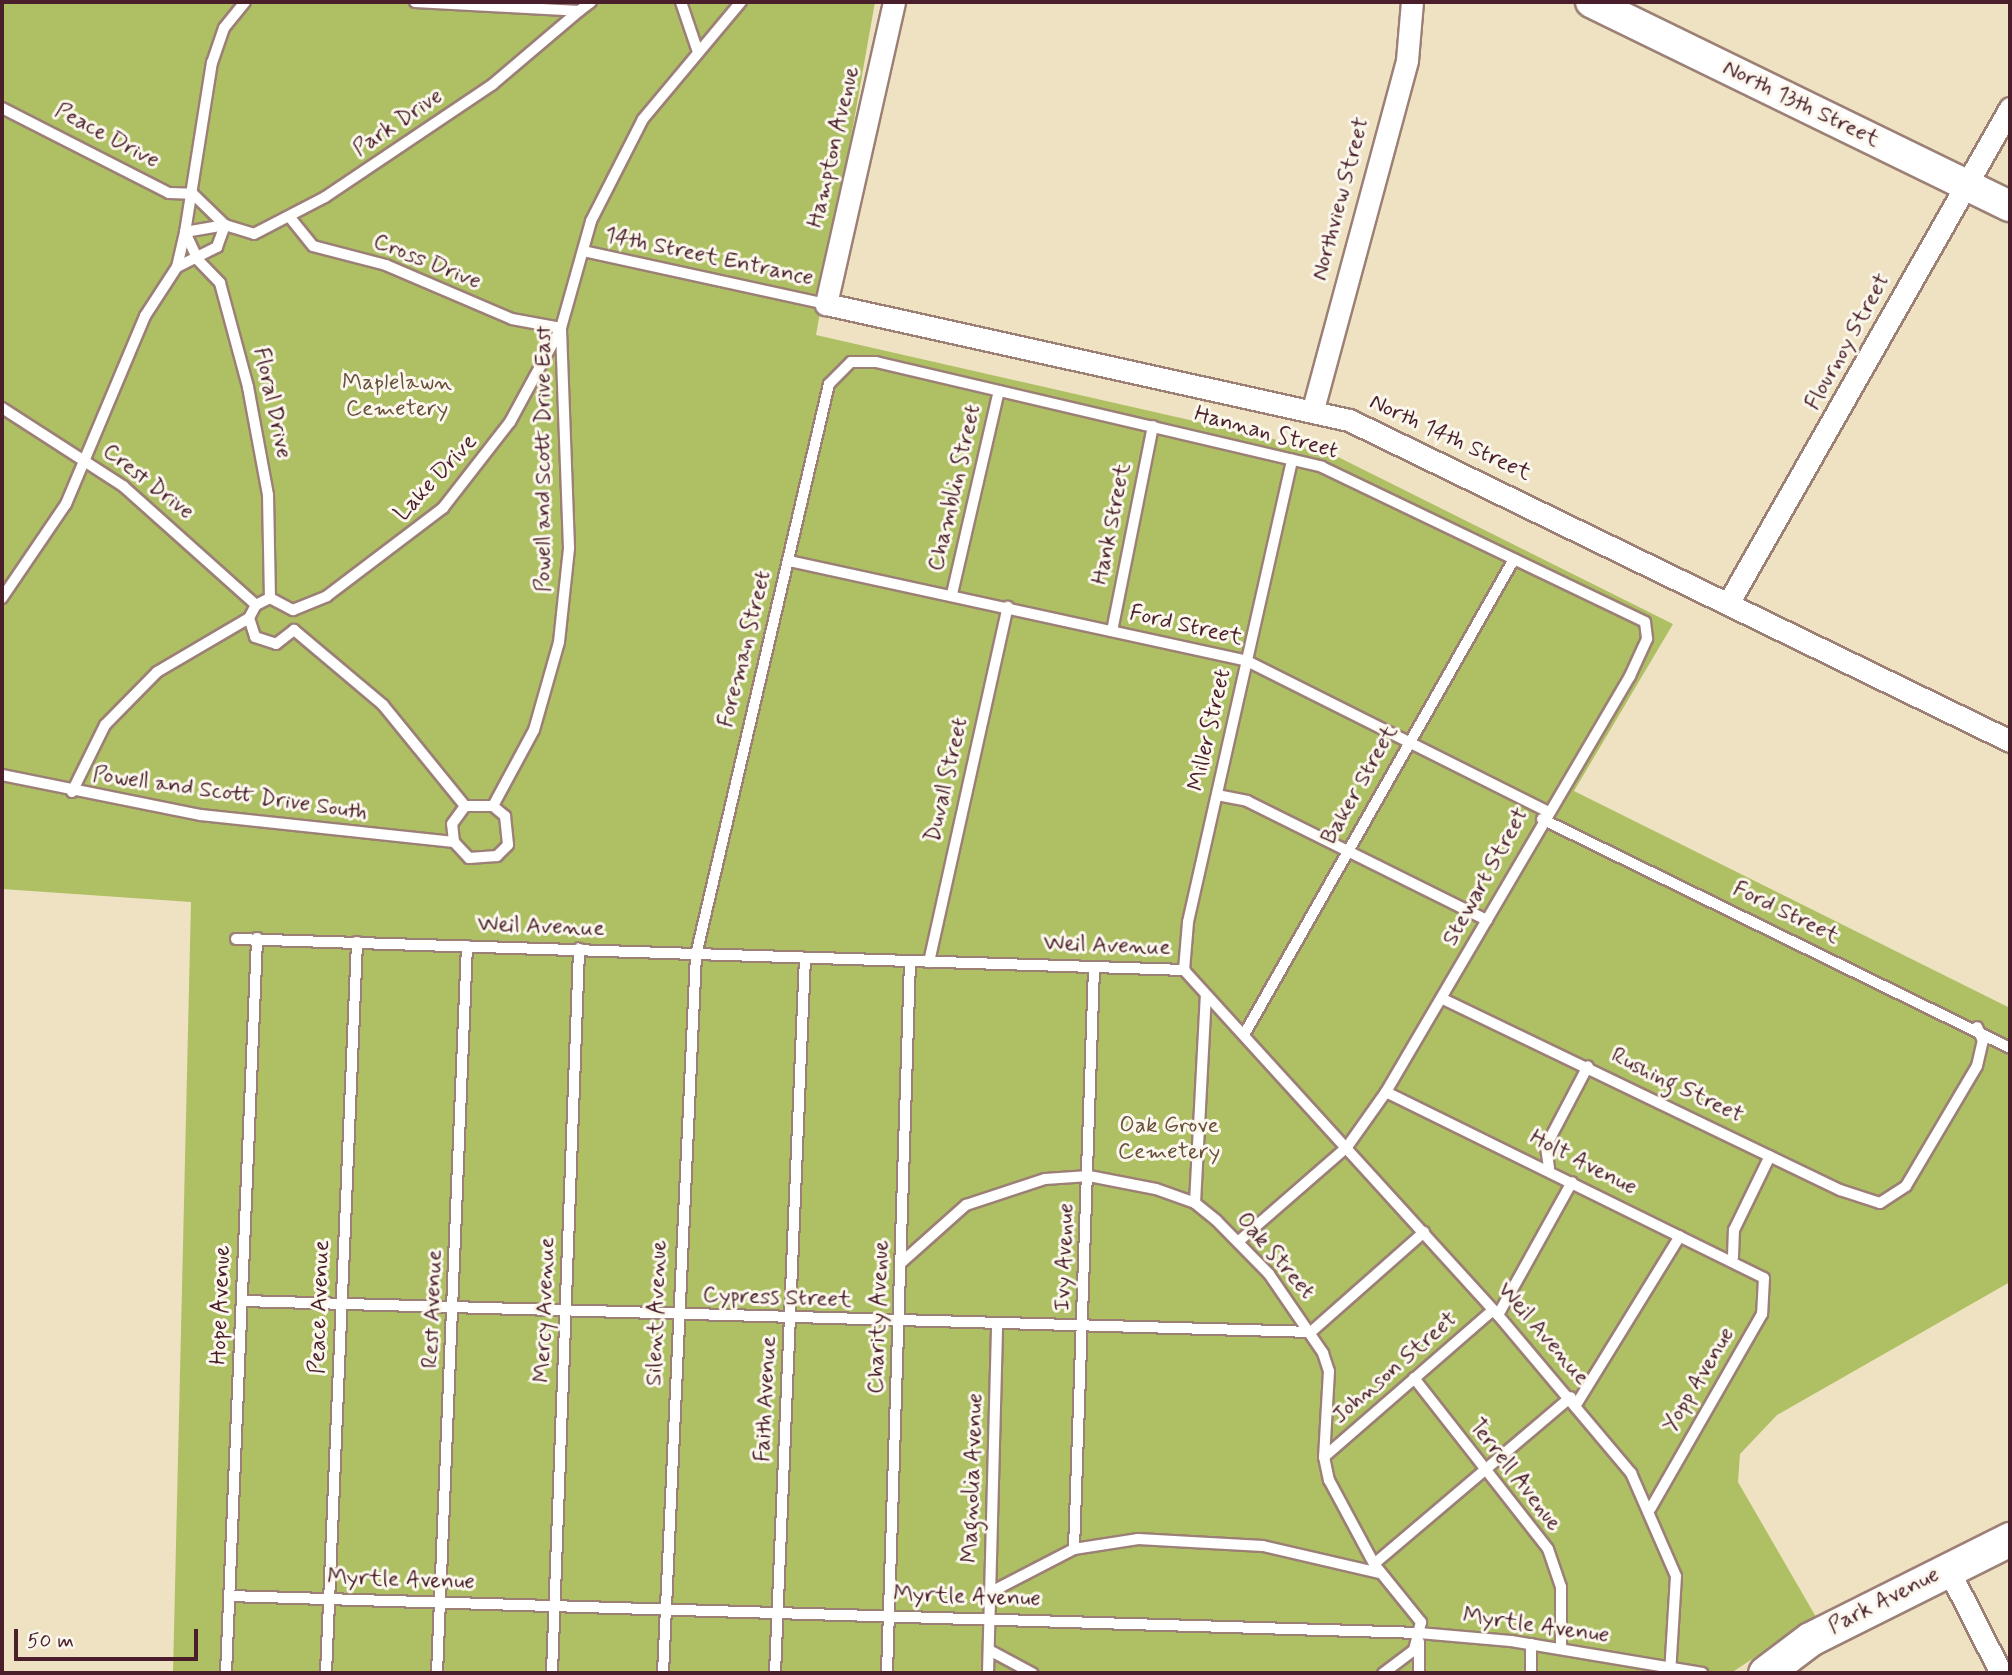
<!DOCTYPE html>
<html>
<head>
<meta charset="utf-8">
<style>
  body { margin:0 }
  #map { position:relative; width:2012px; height:1675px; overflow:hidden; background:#efe2c2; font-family:Mynerve,sans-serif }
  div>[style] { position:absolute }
  .green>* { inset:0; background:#aec063 }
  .roads { filter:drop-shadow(2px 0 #9c8076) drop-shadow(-2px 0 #9c8076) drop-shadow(0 2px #9c8076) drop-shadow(0 -2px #9c8076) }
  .service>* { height:10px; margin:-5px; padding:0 5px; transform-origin:5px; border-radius:5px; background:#fff }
  .minor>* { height:21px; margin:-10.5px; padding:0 10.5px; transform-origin:10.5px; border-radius:10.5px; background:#fff }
  .secondary>* { height:30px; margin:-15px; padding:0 15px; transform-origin:15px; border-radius:15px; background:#fff }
  .primary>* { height:33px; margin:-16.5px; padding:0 16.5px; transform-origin:16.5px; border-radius:16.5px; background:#fff }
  span { translate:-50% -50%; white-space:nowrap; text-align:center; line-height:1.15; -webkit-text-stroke:6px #fbf7ec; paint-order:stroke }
  .street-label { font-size:23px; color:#4a1f2b }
  .park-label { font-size:23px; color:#684f3c }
  .frame { position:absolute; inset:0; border:4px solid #4a1f2b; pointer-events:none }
  .scale { position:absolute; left:14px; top:1629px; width:184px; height:32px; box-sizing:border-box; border:4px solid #4a1f2b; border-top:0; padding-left:9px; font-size:21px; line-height:24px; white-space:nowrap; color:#4a1f2b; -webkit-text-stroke:5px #fbf7ec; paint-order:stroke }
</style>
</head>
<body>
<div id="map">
  <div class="green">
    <div style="clip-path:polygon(2px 2px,875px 2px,816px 335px,1326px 451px,1673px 624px,1574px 791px,2010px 1008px,2010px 1282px,1777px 1415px,1740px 1454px,1738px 1482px,1816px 1617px,1731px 1673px,173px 1673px,191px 902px,2px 889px)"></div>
  </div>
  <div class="roads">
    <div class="service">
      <div style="left:245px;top:2px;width:33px;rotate:129deg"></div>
      <div style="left:224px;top:28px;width:36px;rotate:109deg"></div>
      <div style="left:212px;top:62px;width:172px;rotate:99deg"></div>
      <div style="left:185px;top:232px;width:31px;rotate:65deg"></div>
      <div style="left:198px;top:260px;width:32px;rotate:46deg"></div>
      <div style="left:220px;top:283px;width:108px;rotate:74.9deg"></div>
      <div style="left:248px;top:387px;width:110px;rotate:79.5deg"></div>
      <div style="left:268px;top:495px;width:103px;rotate:88.9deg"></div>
      <div style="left:415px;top:2px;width:164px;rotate:3.1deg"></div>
      <div style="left:579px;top:11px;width:15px;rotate:-37deg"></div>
      <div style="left:681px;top:2px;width:50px;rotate:71.2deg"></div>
      <div style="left:2px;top:108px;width:187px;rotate:27deg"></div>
      <div style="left:169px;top:193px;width:24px;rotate:2deg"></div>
      <div style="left:193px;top:194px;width:45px;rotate:44.1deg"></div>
      <div style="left:583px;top:251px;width:249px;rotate:12.3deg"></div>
      <div style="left:177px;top:267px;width:36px;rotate:-77deg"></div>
      <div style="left:185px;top:232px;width:41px;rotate:-9.9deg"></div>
      <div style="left:225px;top:225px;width:30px;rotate:17deg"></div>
      <div style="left:254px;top:234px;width:80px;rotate:-27.5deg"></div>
      <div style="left:325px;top:197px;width:202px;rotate:-33.9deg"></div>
      <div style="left:493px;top:84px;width:113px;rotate:-40.3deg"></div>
      <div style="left:2px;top:408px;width:144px;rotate:32.8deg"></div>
      <div style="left:123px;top:486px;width:178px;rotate:41.8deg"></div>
      <div style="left:789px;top:561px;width:469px;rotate:12.3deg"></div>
      <div style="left:1247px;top:661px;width:335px;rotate:26.6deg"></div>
      <div style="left:952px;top:594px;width:208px;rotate:-77deg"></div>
      <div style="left:2px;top:598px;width:114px;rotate:-55.8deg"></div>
      <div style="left:66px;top:504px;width:204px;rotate:-67.2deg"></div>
      <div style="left:145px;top:316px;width:59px;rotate:-56.9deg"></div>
      <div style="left:177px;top:267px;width:45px;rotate:-26.6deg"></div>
      <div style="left:217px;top:247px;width:23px;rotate:-70deg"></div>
      <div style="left:249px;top:618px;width:20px;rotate:72deg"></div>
      <div style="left:255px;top:637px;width:22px;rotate:18deg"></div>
      <div style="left:276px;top:644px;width:23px;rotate:-38deg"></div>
      <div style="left:294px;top:630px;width:116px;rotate:40.1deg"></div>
      <div style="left:383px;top:705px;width:130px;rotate:50.9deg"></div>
      <div style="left:465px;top:806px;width:28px"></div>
      <div style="left:493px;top:806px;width:16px;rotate:40deg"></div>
      <div style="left:505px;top:816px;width:29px;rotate:84deg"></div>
      <div style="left:508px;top:845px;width:16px;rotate:135deg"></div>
      <div style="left:497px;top:856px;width:28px;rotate:176deg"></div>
      <div style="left:469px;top:858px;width:22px;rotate:-133deg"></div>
      <div style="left:454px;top:842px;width:18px;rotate:-96deg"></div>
      <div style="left:452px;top:824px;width:22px;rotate:-54deg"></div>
      <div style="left:1112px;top:631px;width:209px;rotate:-78.7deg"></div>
      <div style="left:2px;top:775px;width:203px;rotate:11.4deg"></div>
      <div style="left:201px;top:815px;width:254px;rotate:6.1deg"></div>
      <div style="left:72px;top:792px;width:75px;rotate:-63.8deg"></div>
      <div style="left:105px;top:725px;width:74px;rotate:-45.5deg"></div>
      <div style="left:157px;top:672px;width:107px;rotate:-30.4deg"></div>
      <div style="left:249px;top:618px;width:15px;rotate:-62deg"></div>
      <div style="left:256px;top:605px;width:16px;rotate:-27deg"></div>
      <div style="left:270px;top:598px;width:26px;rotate:28deg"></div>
      <div style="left:293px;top:610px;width:37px;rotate:-22deg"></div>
      <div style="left:327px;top:596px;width:146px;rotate:-37.2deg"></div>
      <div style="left:443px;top:508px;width:109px;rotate:-52.1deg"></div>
      <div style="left:510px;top:422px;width:107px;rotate:-61.5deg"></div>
      <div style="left:561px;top:328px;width:50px;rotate:-169.6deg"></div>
      <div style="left:512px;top:319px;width:137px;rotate:-156.8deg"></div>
      <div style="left:386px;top:265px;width:75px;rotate:-165.4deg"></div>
      <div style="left:313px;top:246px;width:38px;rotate:-129deg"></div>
      <div style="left:1217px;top:795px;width:31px;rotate:11deg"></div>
      <div style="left:1247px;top:801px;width:268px;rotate:26.4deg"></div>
      <div style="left:493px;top:806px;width:86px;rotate:-61.7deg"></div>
      <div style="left:534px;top:730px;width:91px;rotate:-74.1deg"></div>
      <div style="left:559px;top:642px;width:95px;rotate:-83.9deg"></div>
      <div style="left:569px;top:548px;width:220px;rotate:-92.1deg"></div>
      <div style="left:561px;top:328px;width:111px;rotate:-74.3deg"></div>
      <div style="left:591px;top:221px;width:114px;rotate:-63deg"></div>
      <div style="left:643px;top:119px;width:153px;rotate:-50.1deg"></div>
      <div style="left:1542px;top:819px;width:521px;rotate:26.07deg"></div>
      <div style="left:236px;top:939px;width:949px;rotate:1.87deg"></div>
      <div style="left:1184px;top:970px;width:466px;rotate:47.7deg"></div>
      <div style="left:1498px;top:1315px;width:207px;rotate:49.9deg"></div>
      <div style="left:1631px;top:1473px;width:112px;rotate:66.4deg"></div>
      <div style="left:1676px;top:1576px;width:97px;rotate:93.5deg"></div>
      <div style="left:929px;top:962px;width:364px;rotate:-77.5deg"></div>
      <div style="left:1184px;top:970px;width:48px;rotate:-85.2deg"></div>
      <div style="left:1188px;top:922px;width:474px;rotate:-77.3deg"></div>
      <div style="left:1443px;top:999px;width:441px;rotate:25.7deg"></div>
      <div style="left:1840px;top:1190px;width:42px;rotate:18deg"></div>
      <div style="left:1880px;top:1203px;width:31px;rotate:-33deg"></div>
      <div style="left:1906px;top:1186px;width:139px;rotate:-59.4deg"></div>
      <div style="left:1977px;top:1066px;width:26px;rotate:-77deg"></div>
      <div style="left:1983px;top:1041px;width:15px;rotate:-113deg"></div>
      <div style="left:1245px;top:1033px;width:545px;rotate:-60.42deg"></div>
      <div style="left:1386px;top:1092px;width:421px;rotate:26.2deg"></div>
      <div style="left:1764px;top:1278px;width:36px;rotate:93deg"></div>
      <div style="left:1762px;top:1314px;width:224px;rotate:119.8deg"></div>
      <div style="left:1549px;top:1168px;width:22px;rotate:-98deg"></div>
      <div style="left:1546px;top:1146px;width:90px;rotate:-62.3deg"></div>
      <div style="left:1195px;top:1203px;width:208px;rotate:-87deg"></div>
      <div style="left:1733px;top:1257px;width:27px;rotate:-88deg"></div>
      <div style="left:1734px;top:1230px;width:82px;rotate:-64.1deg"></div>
      <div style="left:902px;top:1262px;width:86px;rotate:-41.7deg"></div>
      <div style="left:966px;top:1205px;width:83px;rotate:-18.2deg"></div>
      <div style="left:1045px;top:1179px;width:44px;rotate:-3.9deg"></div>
      <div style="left:1089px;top:1176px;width:68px;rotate:11deg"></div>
      <div style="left:1156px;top:1189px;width:41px;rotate:19.7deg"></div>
      <div style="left:1195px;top:1203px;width:27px;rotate:39deg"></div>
      <div style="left:1216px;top:1220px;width:76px;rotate:45.5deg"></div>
      <div style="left:1269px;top:1274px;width:96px;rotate:55.6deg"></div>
      <div style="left:1323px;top:1353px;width:19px;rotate:72deg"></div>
      <div style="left:1329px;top:1371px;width:86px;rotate:93.3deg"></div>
      <div style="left:1324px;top:1457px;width:24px;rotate:78deg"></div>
      <div style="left:1329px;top:1480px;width:95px;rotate:61.8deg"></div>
      <div style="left:1374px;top:1564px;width:75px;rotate:51deg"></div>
      <div style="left:1421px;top:1622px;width:29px;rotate:104deg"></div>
      <div style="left:1414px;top:1650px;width:39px;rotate:143deg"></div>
      <div style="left:243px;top:1301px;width:1068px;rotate:1.66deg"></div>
      <div style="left:1498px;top:1315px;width:152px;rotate:-60.9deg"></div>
      <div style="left:1311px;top:1332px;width:151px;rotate:-41.5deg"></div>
      <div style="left:1414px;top:1378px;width:217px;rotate:51.9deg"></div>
      <div style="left:1548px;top:1549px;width:40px;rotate:71.1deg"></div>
      <div style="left:1561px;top:1587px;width:61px;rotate:90deg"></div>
      <div style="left:1576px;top:1405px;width:198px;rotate:-58.4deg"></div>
      <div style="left:1324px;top:1457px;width:224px;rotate:-41deg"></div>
      <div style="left:1074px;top:1549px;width:582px;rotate:-88.03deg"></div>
      <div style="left:1374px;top:1564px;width:258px;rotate:-40.3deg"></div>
      <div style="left:991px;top:1592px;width:93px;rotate:-27.4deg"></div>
      <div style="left:1074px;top:1549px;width:65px;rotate:-8.9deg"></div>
      <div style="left:1138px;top:1539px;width:125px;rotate:3.2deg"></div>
      <div style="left:1263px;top:1546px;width:119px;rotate:13.1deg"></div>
      <div style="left:229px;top:1596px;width:1191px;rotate:1.78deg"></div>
      <div style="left:1419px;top:1633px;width:92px;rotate:5deg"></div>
      <div style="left:1511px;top:1641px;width:194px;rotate:9.5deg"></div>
      <div style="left:1419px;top:1642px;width:31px;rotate:90deg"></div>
      <div style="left:991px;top:1651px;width:47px;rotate:28.2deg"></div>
      <div style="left:226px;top:1673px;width:736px;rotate:-87.58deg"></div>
      <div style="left:326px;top:1673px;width:732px;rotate:-87.57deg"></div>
      <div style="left:437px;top:1673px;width:728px;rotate:-87.64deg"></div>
      <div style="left:552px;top:1673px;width:725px;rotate:-87.86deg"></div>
      <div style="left:663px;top:1673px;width:719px;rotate:-87.37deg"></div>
      <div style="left:696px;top:955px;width:586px;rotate:-76.89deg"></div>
      <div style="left:829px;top:384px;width:31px;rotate:-45deg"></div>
      <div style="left:851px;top:362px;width:25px"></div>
      <div style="left:876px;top:362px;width:458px;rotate:13.2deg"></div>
      <div style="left:1322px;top:467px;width:358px;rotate:25.6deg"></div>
      <div style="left:1645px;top:622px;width:17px;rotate:83deg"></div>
      <div style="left:1647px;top:639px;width:41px;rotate:114.7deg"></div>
      <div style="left:1630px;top:676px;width:482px;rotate:120.4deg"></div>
      <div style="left:1386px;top:1092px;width:67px;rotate:125.3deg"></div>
      <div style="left:1347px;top:1147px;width:142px;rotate:139deg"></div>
      <div style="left:775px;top:1673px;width:716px;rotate:-87.6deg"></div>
      <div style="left:887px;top:1673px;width:711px;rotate:-88.15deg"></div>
      <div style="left:988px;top:1673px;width:348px;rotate:-88.5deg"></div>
      <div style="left:1531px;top:1673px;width:29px;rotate:-90deg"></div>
    </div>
    <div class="minor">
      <div style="left:894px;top:2px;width:310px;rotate:102.7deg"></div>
      <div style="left:826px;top:304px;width:536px;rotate:12.51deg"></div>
      <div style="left:1349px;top:420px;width:735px;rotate:25.9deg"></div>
      <div style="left:1313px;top:409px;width:361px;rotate:-74.9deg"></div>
      <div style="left:1407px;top:60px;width:58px;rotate:-85.1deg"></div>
      <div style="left:1730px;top:600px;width:566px;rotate:-60.36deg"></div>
      <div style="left:1948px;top:1569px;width:117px;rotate:63deg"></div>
    </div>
    <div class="secondary">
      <div style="left:1591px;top:2px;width:466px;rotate:26deg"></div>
    </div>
    <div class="primary">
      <div style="left:1765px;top:1673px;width:56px;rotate:-37.1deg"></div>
      <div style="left:1810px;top:1639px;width:224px;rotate:-26.6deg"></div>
    </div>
  </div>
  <div class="street-label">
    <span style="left:1801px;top:104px;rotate:26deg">North 13th Street</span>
    <span style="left:398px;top:123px;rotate:-34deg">Park Drive</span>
    <span style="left:107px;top:136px;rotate:28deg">Peace Drive</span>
    <span style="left:834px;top:147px;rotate:-77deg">Hampton Avenue</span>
    <span style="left:1341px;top:199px;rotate:-75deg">Northview Street</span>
    <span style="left:709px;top:257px;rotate:12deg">14th Street Entrance</span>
    <span style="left:427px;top:262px;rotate:22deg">Cross Drive</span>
    <span style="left:1848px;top:342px;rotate:-61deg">Flournoy Street</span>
    <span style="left:272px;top:403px;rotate:78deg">Floral Drive</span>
    <span style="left:1266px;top:433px;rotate:15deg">Hannan Street</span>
    <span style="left:1450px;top:438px;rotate:25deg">North 14th Street</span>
    <span style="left:544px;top:459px;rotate:-90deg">Powell and Scott Drive East</span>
    <span style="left:436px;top:478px;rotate:-47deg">Lake Drive</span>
    <span style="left:148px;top:482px;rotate:38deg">Crest Drive</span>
    <span style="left:955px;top:488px;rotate:-77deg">Chamblin Street</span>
    <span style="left:1112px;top:524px;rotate:-79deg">Hank Street</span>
    <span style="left:1186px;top:626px;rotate:13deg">Ford Street</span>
    <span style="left:745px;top:649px;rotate:-76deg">Foreman Street</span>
    <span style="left:1210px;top:730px;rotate:-77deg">Miller Street</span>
    <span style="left:947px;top:780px;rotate:-77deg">Duvall Street</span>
    <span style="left:1360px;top:785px;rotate:-61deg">Baker Street</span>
    <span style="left:230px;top:794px;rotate:8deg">Powell and Scott Drive South</span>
    <span style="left:1486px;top:877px;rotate:-61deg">Stewart Street</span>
    <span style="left:1786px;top:913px;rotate:26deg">Ford Street</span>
    <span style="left:541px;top:927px;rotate:2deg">Weil Avenue</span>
    <span style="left:1107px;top:946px;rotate:2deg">Weil Avenue</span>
    <span style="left:1677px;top:1086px;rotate:26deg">Rushing Street</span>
    <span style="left:1583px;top:1163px;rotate:27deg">Holt Avenue</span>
    <span style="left:1275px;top:1256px;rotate:49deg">Oak Street</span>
    <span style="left:1065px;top:1257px;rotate:-88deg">Ivy Avenue</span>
    <span style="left:777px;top:1298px;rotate:2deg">Cypress Street</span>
    <span style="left:221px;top:1305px;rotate:-88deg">Hope Avenue</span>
    <span style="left:320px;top:1307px;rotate:-88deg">Peace Avenue</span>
    <span style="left:433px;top:1309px;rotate:-88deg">Rest Avenue</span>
    <span style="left:545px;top:1310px;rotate:-88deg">Mercy Avenue</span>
    <span style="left:657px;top:1313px;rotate:-88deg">Silent Avenue</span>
    <span style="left:879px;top:1317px;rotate:-88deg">Charity Avenue</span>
    <span style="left:1543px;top:1334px;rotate:49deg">Weil Avenue</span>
    <span style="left:1395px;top:1368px;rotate:-41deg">Johnson Street</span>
    <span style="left:1699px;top:1380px;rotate:-59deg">Yopp Avenue</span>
    <span style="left:766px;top:1399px;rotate:-87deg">Faith Avenue</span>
    <span style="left:1515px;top:1475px;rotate:52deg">Terrell Avenue</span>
    <span style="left:973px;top:1478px;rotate:-88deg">Magnolia Avenue</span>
    <span style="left:401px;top:1580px;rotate:2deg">Myrtle Avenue</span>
    <span style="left:967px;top:1597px;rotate:2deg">Myrtle Avenue</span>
    <span style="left:1884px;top:1601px;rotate:-27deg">Park Avenue</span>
    <span style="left:1536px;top:1626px;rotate:8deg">Myrtle Avenue</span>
  </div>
  <div class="park-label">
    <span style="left:397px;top:396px">Maplelawn<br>Cemetery</span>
    <span style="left:1169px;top:1139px">Oak Grove<br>Cemetery</span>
  </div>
  <div class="frame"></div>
  <div class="scale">50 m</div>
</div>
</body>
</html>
